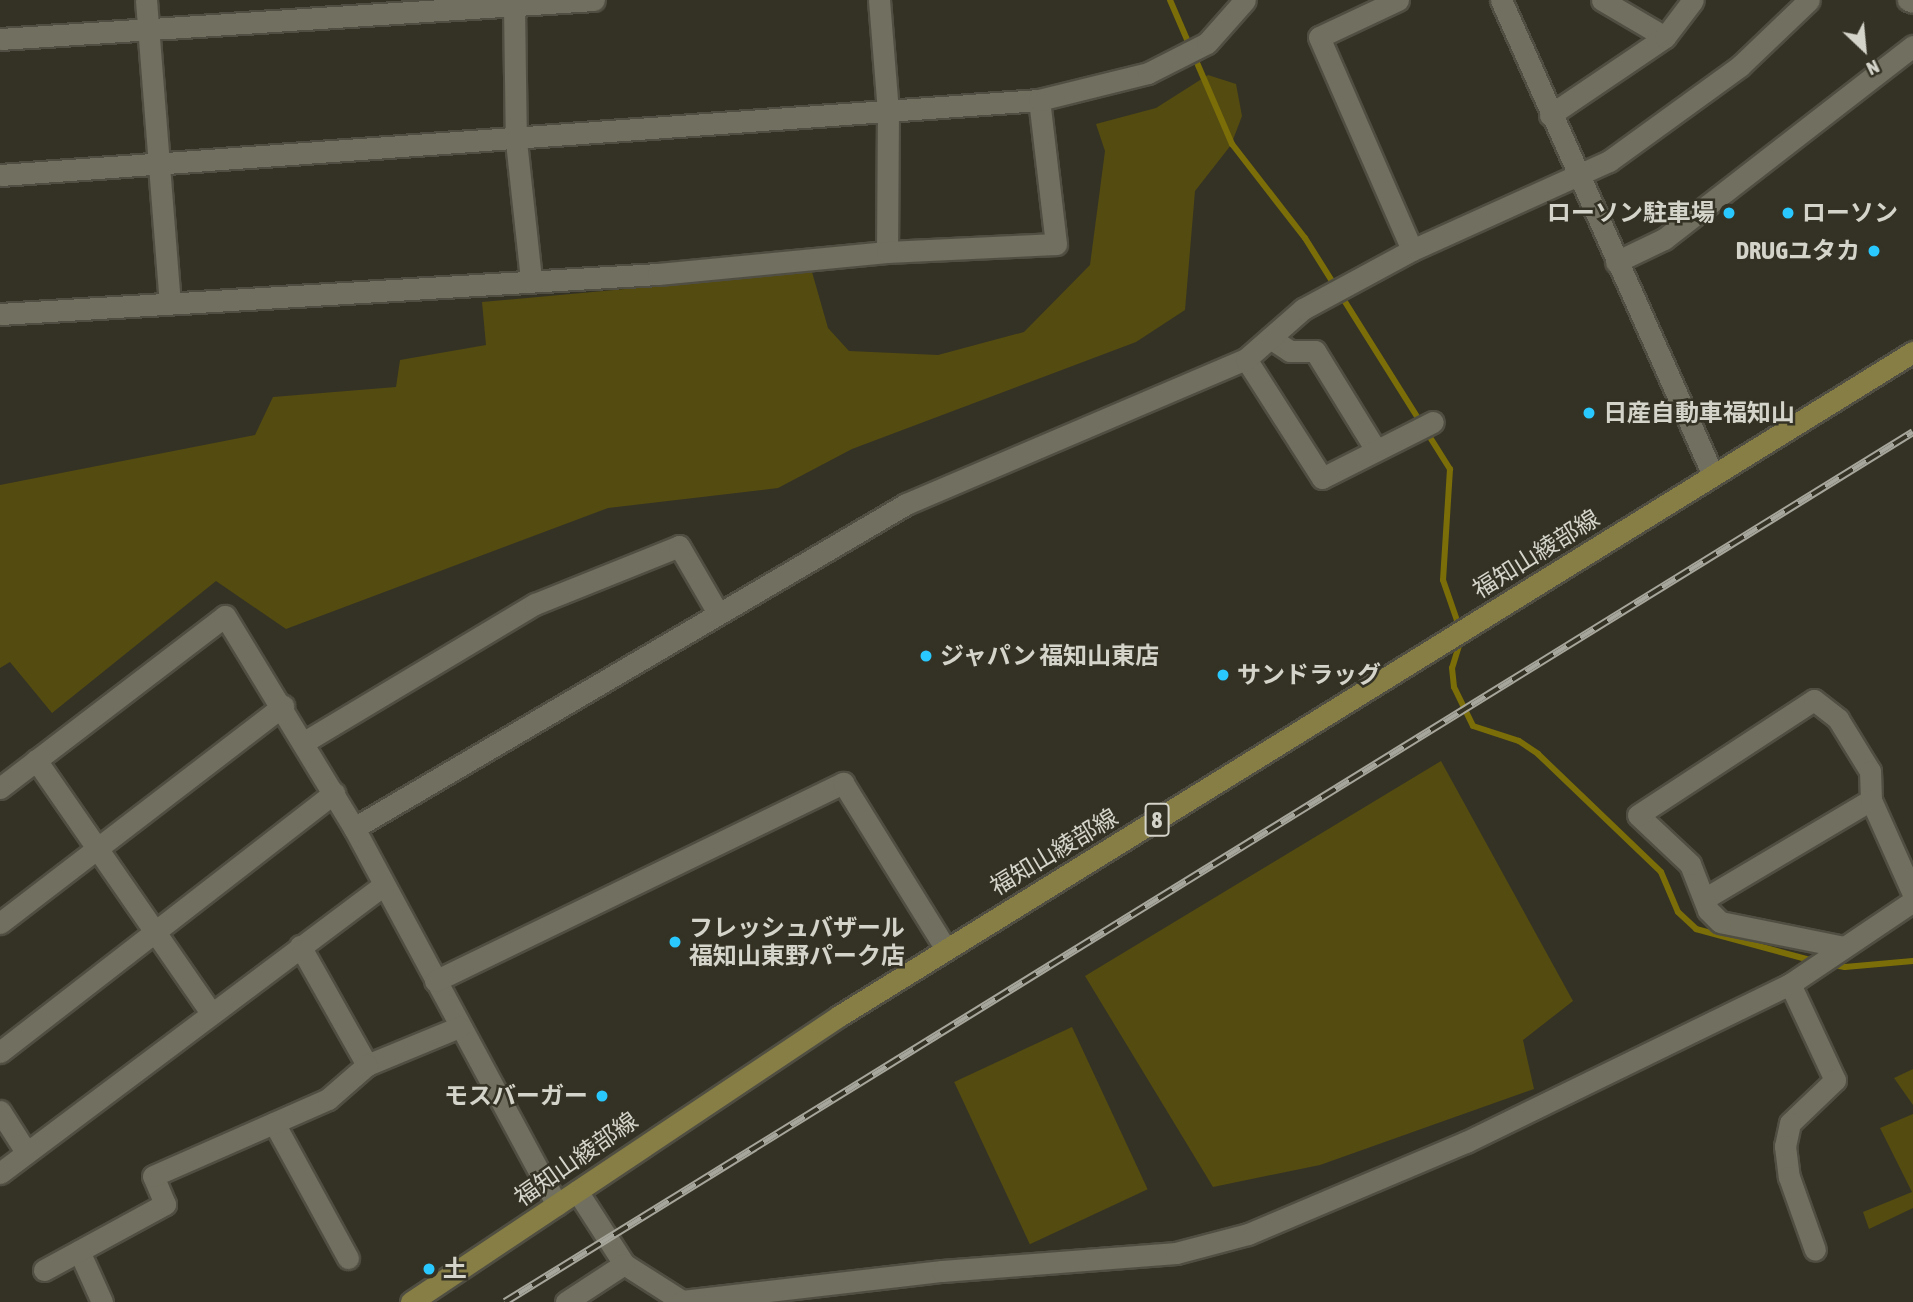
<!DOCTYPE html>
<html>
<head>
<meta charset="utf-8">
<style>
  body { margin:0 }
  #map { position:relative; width:1913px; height:1302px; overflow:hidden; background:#343224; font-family:"Asap Condensed","Noto Sans JP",sans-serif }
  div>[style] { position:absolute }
  .green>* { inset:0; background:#544b11; transform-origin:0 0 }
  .stream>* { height:6px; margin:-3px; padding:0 3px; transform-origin:3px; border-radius:3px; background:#7b6e08 }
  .roads { filter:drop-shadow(2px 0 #504e42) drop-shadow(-2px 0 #504e42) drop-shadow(0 2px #504e42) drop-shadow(0 -2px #504e42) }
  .street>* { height:21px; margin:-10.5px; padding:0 10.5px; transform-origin:10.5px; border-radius:10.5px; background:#716f5f }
  .secondary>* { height:21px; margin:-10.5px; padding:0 10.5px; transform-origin:10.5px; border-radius:10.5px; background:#716f5f }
  .primary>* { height:21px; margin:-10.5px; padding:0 10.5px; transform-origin:10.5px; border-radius:10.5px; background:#867e45 }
  .rail>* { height:8px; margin-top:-4px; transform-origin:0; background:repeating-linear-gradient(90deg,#343224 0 16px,#a7a69c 0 32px); box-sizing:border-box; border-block:2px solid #a7a69c }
  .dots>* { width:19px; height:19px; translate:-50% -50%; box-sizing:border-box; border:4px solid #343224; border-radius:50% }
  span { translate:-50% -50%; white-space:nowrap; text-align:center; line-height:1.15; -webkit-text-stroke:5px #343224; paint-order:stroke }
  .shield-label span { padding:2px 5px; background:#343224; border:2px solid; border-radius:5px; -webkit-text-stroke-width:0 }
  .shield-label { font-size:23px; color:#d5d4cb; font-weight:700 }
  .poi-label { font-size:24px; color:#d5d4cb; font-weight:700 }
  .right { translate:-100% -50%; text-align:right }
  .left { translate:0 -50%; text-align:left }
  .street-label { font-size:24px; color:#d5d4cb }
  .north { position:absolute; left:1829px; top:14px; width:70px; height:70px; -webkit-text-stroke:5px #343224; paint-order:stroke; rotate:154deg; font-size:19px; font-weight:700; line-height:28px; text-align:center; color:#d5d4cb }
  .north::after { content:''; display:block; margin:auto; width:24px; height:32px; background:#d5d4cb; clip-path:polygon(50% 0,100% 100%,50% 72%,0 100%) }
</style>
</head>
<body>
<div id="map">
  <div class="green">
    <div style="clip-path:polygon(1208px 75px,1236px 84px,1242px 116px,1231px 145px,1195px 191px,1185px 310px,1136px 342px,852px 449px,778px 488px,608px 508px,286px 629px,216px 581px,52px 713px,10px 662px,0 668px,0 485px,255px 435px,273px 397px,396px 387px,400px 360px,486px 345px,482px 302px,812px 272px,828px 328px,849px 351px,938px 355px,1024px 332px,1090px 265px,1105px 151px,1096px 124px,1156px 108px)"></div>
    <div style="clip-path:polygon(1441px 761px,1573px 1001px,1523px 1040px,1534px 1089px,1320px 1165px,1213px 1187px,1085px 976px)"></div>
    <div style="left:1072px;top:1027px;width:179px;height:130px;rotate:65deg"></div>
    <div style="clip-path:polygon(1913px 1069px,1913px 1105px,1894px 1078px)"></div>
    <div style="clip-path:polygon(1913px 1114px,1913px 1208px,1869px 1229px,1863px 1212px,1912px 1192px,1880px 1128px)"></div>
  </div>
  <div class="stream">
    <div style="left:1170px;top:0;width:157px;rotate:66.7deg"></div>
    <div style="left:1232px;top:144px;width:119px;rotate:52.2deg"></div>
    <div style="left:1305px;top:238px;width:273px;rotate:57.9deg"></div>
    <div style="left:1450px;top:469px;width:111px;rotate:93.6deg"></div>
    <div style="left:1443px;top:580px;width:52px;rotate:70.9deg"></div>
    <div style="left:1461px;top:639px;width:30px;rotate:107deg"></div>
    <div style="left:1452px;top:668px;width:19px;rotate:84deg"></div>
    <div style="left:1454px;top:687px;width:43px;rotate:64deg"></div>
    <div style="left:1473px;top:726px;width:48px;rotate:18.1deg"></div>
    <div style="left:1519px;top:741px;width:23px;rotate:34deg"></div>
    <div style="left:1538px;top:754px;width:170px;rotate:43.8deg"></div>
    <div style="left:1661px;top:872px;width:43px;rotate:67deg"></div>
    <div style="left:1678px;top:912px;width:25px;rotate:43deg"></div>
    <div style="left:1696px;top:929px;width:122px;rotate:15.2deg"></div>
    <div style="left:1828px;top:964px;width:17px;rotate:10deg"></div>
    <div style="left:1845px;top:967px;width:68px;rotate:-5deg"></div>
  </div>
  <div class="roads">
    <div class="street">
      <div style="left:146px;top:0;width:303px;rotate:85.5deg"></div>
      <div style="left:879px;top:0;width:112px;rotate:85.4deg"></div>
      <div style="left:888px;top:112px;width:140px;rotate:90.4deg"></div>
      <div style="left:1398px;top:0;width:87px;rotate:154.9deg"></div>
      <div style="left:1319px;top:37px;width:232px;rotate:66.4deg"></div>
      <div style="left:1602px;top:0;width:73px;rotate:30.4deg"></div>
      <div style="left:1908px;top:0;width:5px;rotate:22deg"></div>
      <div style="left:514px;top:6px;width:135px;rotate:89.2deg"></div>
      <div style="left:516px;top:141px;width:140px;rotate:83.8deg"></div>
      <div style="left:0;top:39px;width:595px;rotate:-3.76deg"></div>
      <div style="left:1550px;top:115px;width:139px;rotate:-34.1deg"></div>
      <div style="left:1665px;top:37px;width:46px;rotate:-52.9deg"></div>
      <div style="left:1616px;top:262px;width:53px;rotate:-25.6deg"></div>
      <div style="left:1664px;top:239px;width:315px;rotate:-37.8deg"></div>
      <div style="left:0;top:314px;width:659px;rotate:-3.48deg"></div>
      <div style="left:658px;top:274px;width:230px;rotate:-5.5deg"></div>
      <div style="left:887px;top:252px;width:169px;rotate:-2.7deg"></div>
      <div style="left:1056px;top:244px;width:145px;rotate:-96.7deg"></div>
      <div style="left:1270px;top:338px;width:24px;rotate:33deg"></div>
      <div style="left:1290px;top:351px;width:25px"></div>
      <div style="left:1315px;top:351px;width:116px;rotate:58.4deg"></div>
      <div style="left:1246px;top:359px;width:141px;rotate:57.4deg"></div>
      <div style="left:1322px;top:478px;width:124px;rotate:-26.8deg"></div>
      <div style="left:304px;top:742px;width:269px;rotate:-30.9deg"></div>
      <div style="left:535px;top:604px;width:155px;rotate:-21.9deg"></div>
      <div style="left:679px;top:546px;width:78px;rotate:59.8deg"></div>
      <div style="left:36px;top:760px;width:308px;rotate:55.3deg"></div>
      <div style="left:0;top:788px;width:283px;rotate:-37.4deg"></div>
      <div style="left:225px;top:616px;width:248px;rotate:58.7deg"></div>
      <div style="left:354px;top:828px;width:428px;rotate:61.7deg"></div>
      <div style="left:354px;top:828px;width:640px;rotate:-30.41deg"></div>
      <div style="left:906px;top:504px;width:370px;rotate:-23.1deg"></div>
      <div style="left:1246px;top:359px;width:76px;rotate:-41.3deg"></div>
      <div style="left:1303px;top:309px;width:124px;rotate:-28.4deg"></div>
      <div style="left:1412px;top:250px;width:216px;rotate:-24.3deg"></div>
      <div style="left:1609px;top:161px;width:162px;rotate:-35.9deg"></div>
      <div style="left:1740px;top:66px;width:95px;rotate:-43.7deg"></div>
      <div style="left:1704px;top:899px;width:194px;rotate:-30.7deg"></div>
      <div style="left:0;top:923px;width:357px;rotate:-37.5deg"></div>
      <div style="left:300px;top:946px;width:137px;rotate:60.6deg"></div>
      <div style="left:367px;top:1065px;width:100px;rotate:-22.4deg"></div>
      <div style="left:1844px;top:947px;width:126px;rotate:-168.6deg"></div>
      <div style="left:1720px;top:922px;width:17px;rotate:-135deg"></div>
      <div style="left:1708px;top:910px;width:49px;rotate:-111.4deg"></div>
      <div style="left:1690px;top:864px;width:71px;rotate:-136.7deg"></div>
      <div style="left:1638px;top:815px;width:210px;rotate:-33.2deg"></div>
      <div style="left:1814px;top:700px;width:31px;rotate:38deg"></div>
      <div style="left:1838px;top:719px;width:61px;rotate:58.4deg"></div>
      <div style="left:1870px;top:771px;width:29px;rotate:88deg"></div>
      <div style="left:1871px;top:800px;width:103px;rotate:65.9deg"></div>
      <div style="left:435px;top:981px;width:454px;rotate:-25.9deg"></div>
      <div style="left:843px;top:783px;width:195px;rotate:58.2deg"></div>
      <div style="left:1790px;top:984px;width:106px;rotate:64.9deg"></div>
      <div style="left:1835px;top:1080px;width:62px;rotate:136.3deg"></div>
      <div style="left:1790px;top:1123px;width:24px;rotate:102deg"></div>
      <div style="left:1785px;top:1146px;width:31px;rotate:83deg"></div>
      <div style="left:1789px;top:1177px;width:77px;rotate:70.4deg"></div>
      <div style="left:0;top:1052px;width:423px;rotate:-37.8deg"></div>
      <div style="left:0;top:1111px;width:49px;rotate:57.6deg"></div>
      <div style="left:274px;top:1123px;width:154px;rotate:61.3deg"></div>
      <div style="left:0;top:1173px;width:479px;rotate:-36.9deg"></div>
      <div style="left:577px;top:1191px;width:87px;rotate:57.2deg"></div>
      <div style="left:624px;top:1264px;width:69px;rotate:32.5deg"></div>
      <div style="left:682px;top:1301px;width:262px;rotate:-6.6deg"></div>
      <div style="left:942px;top:1271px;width:235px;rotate:-4.4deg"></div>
      <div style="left:1176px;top:1253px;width:74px;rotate:-14.8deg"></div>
      <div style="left:1248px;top:1234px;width:237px;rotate:-22.9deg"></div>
      <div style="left:1466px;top:1142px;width:360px;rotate:-26deg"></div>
      <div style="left:1790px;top:984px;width:148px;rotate:-34deg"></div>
      <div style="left:79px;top:1251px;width:56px;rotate:65.7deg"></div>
      <div style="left:44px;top:1270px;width:138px;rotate:-28.6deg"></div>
      <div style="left:165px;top:1204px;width:30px;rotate:-113deg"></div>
      <div style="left:153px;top:1176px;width:191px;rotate:-23.7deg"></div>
      <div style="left:328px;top:1099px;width:52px;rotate:-41.1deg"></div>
      <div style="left:566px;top:1302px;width:69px;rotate:-33.2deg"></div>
    </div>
    <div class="secondary">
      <div style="left:1501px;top:0;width:520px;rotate:65.95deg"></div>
      <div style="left:0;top:175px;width:1042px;rotate:-4.13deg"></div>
      <div style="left:1039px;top:100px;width:112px;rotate:-13.9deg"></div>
      <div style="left:1148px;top:73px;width:66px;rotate:-27deg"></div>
      <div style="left:1207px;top:43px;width:57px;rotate:-48.5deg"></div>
    </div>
    <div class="primary">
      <div style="left:411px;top:1302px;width:515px;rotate:-33.75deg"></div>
      <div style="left:839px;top:1016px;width:1263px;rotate:-31.73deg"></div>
    </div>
  </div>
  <div class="rail">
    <div style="left:505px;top:1302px;width:1655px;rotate:-31.71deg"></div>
  </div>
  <div class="dots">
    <div style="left:1729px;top:213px;background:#29c8ff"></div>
    <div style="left:1788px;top:213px;background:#29c8ff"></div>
    <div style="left:1874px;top:251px;background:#29c8ff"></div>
    <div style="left:1589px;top:413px;background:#29c8ff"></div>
    <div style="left:926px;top:656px;background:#29c8ff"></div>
    <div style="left:1223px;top:675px;background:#29c8ff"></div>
    <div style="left:675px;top:942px;background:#29c8ff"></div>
    <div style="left:602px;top:1096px;background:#29c8ff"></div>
    <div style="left:429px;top:1269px;background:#29c8ff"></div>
  </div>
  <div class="shield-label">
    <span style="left:1157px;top:820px">8</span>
  </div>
  <div class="poi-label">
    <span class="right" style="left:1715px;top:213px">ローソン駐車場</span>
    <span class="left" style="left:1802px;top:213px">ローソン</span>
    <span class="right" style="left:1860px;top:251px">DRUGユタカ</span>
    <span class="left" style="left:1603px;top:413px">日産自動車福知山</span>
    <span class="left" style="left:940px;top:656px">ジャパン 福知山東店</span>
    <span class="left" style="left:1237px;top:675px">サンドラッグ</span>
    <span class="left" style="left:689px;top:942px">フレッシュバザール<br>福知山東野パーク店</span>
    <span class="right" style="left:588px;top:1096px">モスバーガー</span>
    <span class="left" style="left:443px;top:1269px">土</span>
  </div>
  <div class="street-label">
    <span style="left:1536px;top:554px;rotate:-32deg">福知山綾部線</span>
    <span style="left:1054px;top:852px;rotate:-31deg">福知山綾部線</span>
    <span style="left:576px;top:1159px;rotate:-35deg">福知山綾部線</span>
  </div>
  <div class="north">N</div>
</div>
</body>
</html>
